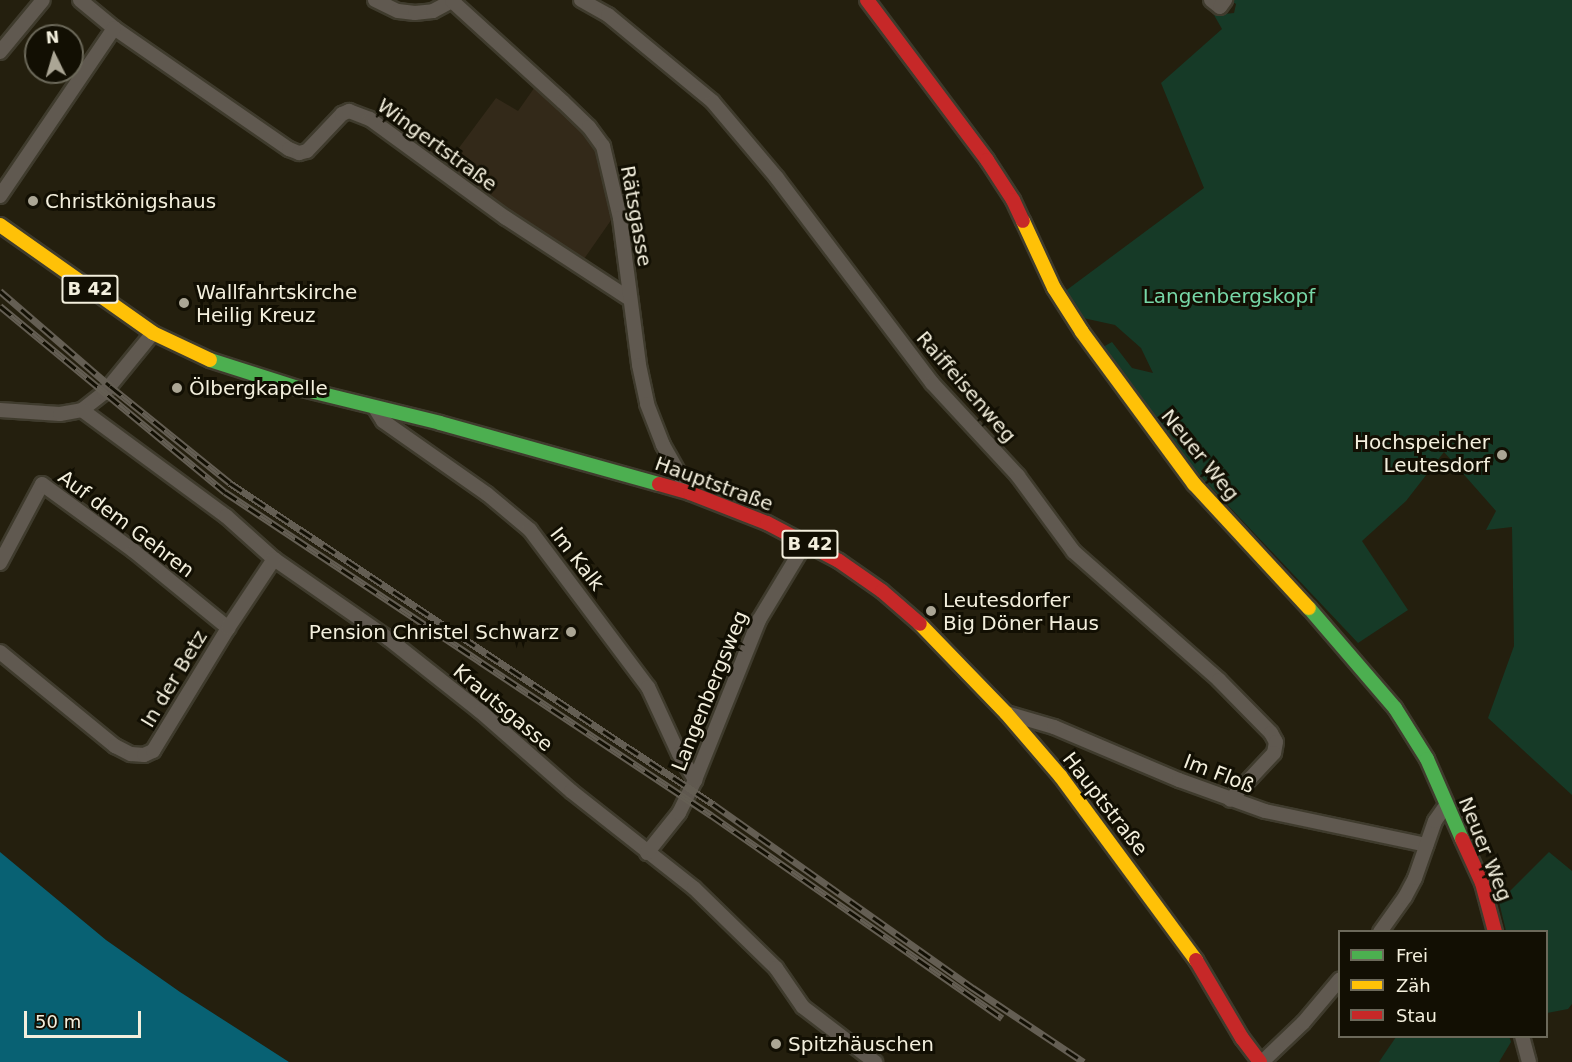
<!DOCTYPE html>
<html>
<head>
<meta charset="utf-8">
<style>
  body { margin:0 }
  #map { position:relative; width:1572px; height:1062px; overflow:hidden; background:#241f0e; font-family:"DejaVu Sans",sans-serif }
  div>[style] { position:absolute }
  .education>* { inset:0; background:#332919 }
  .green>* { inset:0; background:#163a27 }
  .water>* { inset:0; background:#086173 }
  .roads { filter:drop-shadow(2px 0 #3f3b2d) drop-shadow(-2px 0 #3f3b2d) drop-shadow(0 2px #3f3b2d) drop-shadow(0 -2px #3f3b2d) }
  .street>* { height:14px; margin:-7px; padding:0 7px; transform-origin:7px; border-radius:7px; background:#605950 }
  .fast>* { height:14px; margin:-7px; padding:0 7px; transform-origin:7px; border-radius:7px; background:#4caf50 }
  .slow>* { height:14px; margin:-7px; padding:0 7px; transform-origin:7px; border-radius:7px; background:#ffc107 }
  .jam>* { height:14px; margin:-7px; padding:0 7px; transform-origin:7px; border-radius:7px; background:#c62828 }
  .rail>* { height:7px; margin-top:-3.5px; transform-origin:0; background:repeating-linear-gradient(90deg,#120f03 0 14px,#645e53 0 28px); box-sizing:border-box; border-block:2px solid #645e53 }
  .dots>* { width:16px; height:16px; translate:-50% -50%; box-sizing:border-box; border:3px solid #120f03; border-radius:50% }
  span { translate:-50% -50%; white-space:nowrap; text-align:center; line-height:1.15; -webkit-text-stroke:6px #120f03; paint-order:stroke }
  .shield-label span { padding:2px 4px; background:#120f03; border:2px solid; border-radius:4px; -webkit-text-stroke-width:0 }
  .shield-label { font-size:18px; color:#f3efdd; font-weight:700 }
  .street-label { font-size:20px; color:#f3efdd }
  .poi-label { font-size:20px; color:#f3efdd }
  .left { translate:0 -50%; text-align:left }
  .right { translate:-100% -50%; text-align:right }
  .park-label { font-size:20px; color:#77d7a7 }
  .legend { position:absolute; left:1338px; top:930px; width:210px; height:108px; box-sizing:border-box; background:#120f03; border:2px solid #6c695a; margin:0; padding:8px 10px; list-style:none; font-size:18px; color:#f3efdd }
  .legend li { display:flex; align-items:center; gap:12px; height:30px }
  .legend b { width:30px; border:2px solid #6c695a }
  .north { position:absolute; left:24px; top:24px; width:60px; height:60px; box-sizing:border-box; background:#120f03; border:2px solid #6c695a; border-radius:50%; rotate:355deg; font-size:16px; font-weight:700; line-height:24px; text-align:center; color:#f3efdd }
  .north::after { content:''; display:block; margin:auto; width:21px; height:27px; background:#aba695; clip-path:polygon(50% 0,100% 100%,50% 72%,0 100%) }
  .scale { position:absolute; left:24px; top:1011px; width:117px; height:27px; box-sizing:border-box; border:3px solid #f3efdd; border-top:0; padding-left:8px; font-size:18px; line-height:21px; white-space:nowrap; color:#f3efdd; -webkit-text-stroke:4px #120f03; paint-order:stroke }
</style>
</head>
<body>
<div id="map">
  <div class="education">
    <div style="clip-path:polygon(537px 84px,581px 127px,597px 148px,614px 216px,584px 259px,444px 168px,496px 98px,518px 111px)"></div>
  </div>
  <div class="green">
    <div style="clip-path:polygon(1230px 0,1572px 0,1572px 795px,1488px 718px,1514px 646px,1512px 527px,1486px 530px,1496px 511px,1444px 452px,1406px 501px,1362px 541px,1408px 610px,1358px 643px,1187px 462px,1103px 347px,1112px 342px,1132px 368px,1153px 373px,1141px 348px,1115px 325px,1083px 318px,1064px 292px,1204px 188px,1161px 83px,1222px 29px,1214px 15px,1234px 13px,1236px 4px)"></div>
    <div style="clip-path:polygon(1549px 852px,1572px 871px,1572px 1004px,1568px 1009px,1547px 1013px,1546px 932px,1506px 931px,1499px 902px)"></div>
    <div style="clip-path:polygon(1509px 1036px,1511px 1042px,1499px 1062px,1379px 1062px,1396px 1037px)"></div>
  </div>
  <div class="water">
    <div style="clip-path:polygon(0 852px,106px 940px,180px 992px,289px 1062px,0 1062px)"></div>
  </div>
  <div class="roads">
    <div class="street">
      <div style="left:80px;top:0;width:44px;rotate:39.5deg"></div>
      <div style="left:114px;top:28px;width:213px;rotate:34.7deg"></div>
      <div style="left:289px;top:149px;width:11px;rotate:22deg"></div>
      <div style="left:299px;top:153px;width:8px;rotate:-14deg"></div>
      <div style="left:307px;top:151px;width:51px;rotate:-46.6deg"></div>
      <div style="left:342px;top:114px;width:8px;rotate:-23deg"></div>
      <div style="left:349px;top:111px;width:22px;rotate:21deg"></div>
      <div style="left:370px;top:119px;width:168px;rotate:36.1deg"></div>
      <div style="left:506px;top:218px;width:148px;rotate:33.2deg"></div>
      <div style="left:375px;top:0;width:25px;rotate:26deg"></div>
      <div style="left:398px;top:11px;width:17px;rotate:7deg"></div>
      <div style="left:415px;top:13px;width:18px;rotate:-6deg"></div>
      <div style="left:433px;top:11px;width:21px;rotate:-28deg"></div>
      <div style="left:581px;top:0;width:31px;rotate:29deg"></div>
      <div style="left:608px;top:15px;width:136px;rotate:39.6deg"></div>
      <div style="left:713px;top:102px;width:99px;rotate:49.9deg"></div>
      <div style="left:777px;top:178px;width:257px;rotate:52.9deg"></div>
      <div style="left:932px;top:383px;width:127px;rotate:47.2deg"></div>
      <div style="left:1018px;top:476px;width:94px;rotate:53.6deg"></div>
      <div style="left:1074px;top:552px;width:193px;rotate:41.4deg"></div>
      <div style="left:1219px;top:680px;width:74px;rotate:45.5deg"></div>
      <div style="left:1271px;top:733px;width:10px;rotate:61deg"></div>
      <div style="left:1276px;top:742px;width:11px;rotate:100deg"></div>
      <div style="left:1274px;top:753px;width:64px;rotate:133.1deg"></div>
      <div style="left:1211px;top:0;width:11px;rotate:38deg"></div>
      <div style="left:1220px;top:7px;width:9px;rotate:-54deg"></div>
      <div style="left:452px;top:1px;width:150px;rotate:42.3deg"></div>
      <div style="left:563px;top:102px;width:36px;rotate:44deg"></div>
      <div style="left:589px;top:127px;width:24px;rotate:54deg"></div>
      <div style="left:603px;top:146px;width:74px;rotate:76.7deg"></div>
      <div style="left:620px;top:218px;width:148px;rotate:82.6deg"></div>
      <div style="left:639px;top:365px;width:40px;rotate:78deg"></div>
      <div style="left:647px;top:404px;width:44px;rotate:68.7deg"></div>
      <div style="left:663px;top:445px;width:55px;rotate:60.6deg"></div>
      <div style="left:0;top:52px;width:67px;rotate:-50.4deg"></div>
      <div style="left:0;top:196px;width:203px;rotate:-55.8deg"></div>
      <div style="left:375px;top:408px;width:15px;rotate:58deg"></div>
      <div style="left:383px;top:421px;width:127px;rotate:35.1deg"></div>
      <div style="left:487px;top:494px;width:56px;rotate:39.9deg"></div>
      <div style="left:530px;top:530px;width:196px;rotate:53.1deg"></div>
      <div style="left:648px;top:687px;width:74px;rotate:65.2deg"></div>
      <div style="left:679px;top:754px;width:31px;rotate:58deg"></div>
      <div style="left:0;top:410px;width:60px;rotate:3.8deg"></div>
      <div style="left:60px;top:414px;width:22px;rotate:-10deg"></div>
      <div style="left:82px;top:410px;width:28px;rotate:-38deg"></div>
      <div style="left:104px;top:393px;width:77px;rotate:-50.8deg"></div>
      <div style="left:82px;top:410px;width:179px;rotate:36.4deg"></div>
      <div style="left:226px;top:516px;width:64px;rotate:41.9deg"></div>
      <div style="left:274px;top:559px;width:140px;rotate:34.8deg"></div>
      <div style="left:389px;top:639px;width:116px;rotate:38.4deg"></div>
      <div style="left:480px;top:711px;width:121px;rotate:41.3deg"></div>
      <div style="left:571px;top:791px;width:157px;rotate:38.3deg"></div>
      <div style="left:694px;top:888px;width:115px;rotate:44.3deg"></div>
      <div style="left:776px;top:968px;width:47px;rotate:55.3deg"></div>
      <div style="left:803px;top:1007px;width:91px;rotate:37.4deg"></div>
      <div style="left:0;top:563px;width:89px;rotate:-62deg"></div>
      <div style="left:42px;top:484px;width:114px;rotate:36.1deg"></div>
      <div style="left:134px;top:551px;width:122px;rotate:39.3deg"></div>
      <div style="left:0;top:652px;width:149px;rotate:39.3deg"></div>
      <div style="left:115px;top:746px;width:18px;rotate:27deg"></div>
      <div style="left:131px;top:754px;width:13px;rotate:4deg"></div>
      <div style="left:144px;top:755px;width:10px;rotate:-24deg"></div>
      <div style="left:153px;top:751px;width:144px;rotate:-58.6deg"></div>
      <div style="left:228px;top:628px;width:83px;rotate:-56.3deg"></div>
      <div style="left:1006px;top:713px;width:50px;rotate:16.3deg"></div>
      <div style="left:1054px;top:727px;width:136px;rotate:23deg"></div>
      <div style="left:1179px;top:780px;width:91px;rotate:19.8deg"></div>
      <div style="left:1265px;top:811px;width:165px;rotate:11.9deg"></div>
      <div style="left:647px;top:853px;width:51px;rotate:-51.3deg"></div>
      <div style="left:679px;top:813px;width:37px;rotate:-64deg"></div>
      <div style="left:695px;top:780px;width:172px;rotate:-68.2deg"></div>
      <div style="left:759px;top:620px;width:91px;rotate:-58.9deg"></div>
      <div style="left:1380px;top:932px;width:43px;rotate:-54.5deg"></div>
      <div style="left:1405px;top:897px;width:21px;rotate:-62deg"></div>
      <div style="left:1415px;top:878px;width:60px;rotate:-70.7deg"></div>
      <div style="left:1435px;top:821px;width:19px;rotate:-55deg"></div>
      <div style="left:1522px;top:1036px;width:27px;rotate:75deg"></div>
      <div style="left:1262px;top:1062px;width:57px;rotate:-43.6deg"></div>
      <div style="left:1303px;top:1023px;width:57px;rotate:-49.9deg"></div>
    </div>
    <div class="fast">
      <div style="left:210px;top:360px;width:92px;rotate:17.7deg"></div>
      <div style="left:298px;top:388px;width:146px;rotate:13.8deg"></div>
      <div style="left:440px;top:423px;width:227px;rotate:15.6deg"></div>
      <div style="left:1309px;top:608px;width:132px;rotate:49.3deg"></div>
      <div style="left:1395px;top:708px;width:60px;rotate:57.9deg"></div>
      <div style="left:1427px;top:759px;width:87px;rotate:66.4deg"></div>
    </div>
    <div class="slow">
      <div style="left:1023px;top:221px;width:74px;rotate:65.2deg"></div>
      <div style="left:1054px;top:288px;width:52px;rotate:57.5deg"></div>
      <div style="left:1082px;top:332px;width:189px;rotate:53.6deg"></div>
      <div style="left:1194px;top:484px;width:169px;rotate:47.2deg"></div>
      <div style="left:0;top:225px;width:187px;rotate:35.2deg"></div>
      <div style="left:153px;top:333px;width:63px;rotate:25.3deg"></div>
      <div style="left:920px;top:624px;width:124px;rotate:46deg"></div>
      <div style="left:1006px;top:713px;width:84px;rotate:49.3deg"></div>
      <div style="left:1061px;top:777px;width:227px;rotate:53.6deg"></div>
    </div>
    <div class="jam">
      <div style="left:867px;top:0;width:200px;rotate:53.1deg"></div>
      <div style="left:987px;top:160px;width:48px;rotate:57deg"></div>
      <div style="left:1013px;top:200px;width:23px;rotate:65deg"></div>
      <div style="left:659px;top:484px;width:32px;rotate:16deg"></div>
      <div style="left:690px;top:493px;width:83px;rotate:21.3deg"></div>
      <div style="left:767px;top:523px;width:81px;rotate:27.8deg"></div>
      <div style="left:839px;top:561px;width:52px;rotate:34.9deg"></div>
      <div style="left:882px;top:591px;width:50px;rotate:41deg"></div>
      <div style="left:1462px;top:839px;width:48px;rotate:65.6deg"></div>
      <div style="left:1482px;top:883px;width:51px;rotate:75.1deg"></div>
      <div style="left:1196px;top:960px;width:91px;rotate:59.5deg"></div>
      <div style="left:1242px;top:1038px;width:30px;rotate:53deg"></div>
    </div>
  </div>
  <div class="rail">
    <div style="left:0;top:291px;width:145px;rotate:40.8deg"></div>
    <div style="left:110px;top:386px;width:154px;rotate:38.9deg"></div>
    <div style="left:230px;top:483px;width:580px;rotate:33.61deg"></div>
    <div style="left:713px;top:804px;width:319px;rotate:35.3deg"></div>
    <div style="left:973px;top:988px;width:133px;rotate:33.7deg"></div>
    <div style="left:0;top:306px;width:292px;rotate:39.6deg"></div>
    <div style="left:225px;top:492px;width:584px;rotate:33.61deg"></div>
    <div style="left:711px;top:815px;width:355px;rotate:34.9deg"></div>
  </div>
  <div class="dots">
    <div style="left:33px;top:201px;background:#aba695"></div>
    <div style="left:184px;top:303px;background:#aba695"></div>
    <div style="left:177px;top:388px;background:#aba695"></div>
    <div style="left:1502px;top:455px;background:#aba695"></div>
    <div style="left:931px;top:611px;background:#aba695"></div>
    <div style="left:571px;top:632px;background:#aba695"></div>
    <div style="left:776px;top:1044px;background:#aba695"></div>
  </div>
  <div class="shield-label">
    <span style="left:90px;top:289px">B 42</span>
    <span style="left:810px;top:544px">B 42</span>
  </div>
  <div class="street-label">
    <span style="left:437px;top:145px;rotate:36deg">Wingertstraße</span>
    <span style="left:636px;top:216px;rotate:80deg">Rätsgasse</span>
    <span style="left:966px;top:387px;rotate:49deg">Raiffeisenweg</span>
    <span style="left:1200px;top:455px;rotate:51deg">Neuer Weg</span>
    <span style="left:714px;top:484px;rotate:20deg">Hauptstraße</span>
    <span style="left:126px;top:524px;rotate:37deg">Auf dem Gehren</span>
    <span style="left:577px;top:559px;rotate:52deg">Im Kalk</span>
    <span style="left:174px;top:679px;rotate:-59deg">In der Betz</span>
    <span style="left:710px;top:691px;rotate:-68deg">Langenbergsweg</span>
    <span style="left:503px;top:708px;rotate:40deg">Krautsgasse</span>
    <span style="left:1219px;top:774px;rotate:21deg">Im Floß</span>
    <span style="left:1105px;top:804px;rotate:52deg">Hauptstraße</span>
    <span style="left:1485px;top:849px;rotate:68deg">Neuer Weg</span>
  </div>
  <div class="poi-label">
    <span class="left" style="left:45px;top:201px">Christkönigshaus</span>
    <span class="left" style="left:196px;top:304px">Wallfahrtskirche<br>Heilig Kreuz</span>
    <span class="left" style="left:189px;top:388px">Ölbergkapelle</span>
    <span class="right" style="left:1490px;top:454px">Hochspeicher<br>Leutesdorf</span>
    <span class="left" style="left:943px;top:612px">Leutesdorfer<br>Big Döner Haus</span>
    <span class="right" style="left:559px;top:632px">Pension Christel Schwarz</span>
    <span class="left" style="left:788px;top:1044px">Spitzhäuschen</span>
  </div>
  <div class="park-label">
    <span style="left:1229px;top:296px">Langenbergskopf</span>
  </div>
  <ul class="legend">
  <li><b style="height:8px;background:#4caf50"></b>Frei</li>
  <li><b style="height:8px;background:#ffc107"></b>Zäh</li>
  <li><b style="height:8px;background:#c62828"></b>Stau</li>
  </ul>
  <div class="north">N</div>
  <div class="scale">50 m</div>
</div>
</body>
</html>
